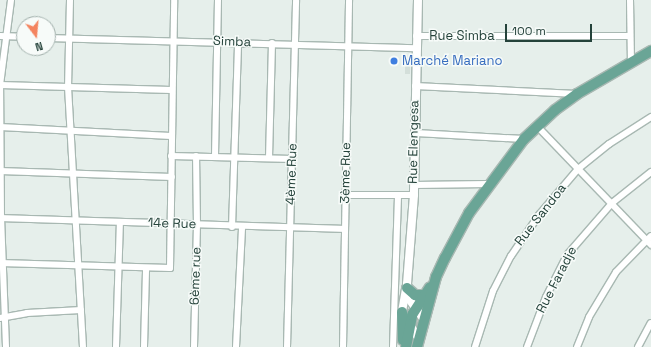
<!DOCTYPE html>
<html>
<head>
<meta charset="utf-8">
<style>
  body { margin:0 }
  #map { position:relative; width:651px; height:347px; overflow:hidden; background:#e6efeb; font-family:"Space Grotesk",sans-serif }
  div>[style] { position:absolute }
  .built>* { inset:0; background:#d4dfda; transform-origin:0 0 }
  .roads { filter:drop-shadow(1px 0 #a8b8b2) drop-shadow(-1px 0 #a8b8b2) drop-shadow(0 1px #a8b8b2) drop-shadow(0 -1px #a8b8b2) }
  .minor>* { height:6px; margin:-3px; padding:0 3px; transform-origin:3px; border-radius:3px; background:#fff }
  .tertiary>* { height:8px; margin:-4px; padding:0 4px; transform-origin:4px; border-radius:4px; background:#fff }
  .primary>* { height:10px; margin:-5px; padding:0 5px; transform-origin:5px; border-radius:5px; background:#6aa596 }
  .dots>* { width:11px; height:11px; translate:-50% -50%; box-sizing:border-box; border:2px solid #f7fbf9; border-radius:50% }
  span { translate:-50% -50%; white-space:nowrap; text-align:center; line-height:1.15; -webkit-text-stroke:3px #f7fbf9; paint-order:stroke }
  .street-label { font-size:13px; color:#24423a }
  .shop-label { font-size:13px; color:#366cbe }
  .left { translate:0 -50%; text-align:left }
  .north { position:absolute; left:16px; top:16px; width:40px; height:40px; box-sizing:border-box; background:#f7fbf9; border:1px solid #a3b1ad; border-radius:50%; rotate:164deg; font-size:11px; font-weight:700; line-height:16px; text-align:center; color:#24423a }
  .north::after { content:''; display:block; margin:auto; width:14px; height:18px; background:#f4845f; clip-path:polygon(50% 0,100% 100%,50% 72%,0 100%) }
  .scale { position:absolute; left:505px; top:24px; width:87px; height:18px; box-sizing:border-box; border:2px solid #24423a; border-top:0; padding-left:5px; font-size:12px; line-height:14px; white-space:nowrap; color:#24423a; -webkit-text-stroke:3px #f7fbf9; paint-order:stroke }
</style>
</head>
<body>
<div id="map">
  <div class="built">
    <div style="left:405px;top:60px;width:5px;height:14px"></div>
  </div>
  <div class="roads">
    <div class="minor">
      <div style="left:70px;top:0;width:87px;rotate:91.3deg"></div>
      <div style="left:68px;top:87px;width:260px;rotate:86.7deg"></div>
      <div style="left:630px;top:0;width:61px;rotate:89.1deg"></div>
      <div style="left:0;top:36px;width:24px;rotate:2deg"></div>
      <div style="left:416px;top:36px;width:213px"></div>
      <div style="left:48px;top:38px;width:368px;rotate:1.6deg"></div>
      <div style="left:0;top:85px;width:171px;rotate:1.7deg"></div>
      <div style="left:415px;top:86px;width:162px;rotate:2.8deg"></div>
      <div style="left:537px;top:126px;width:165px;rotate:46.2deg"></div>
      <div style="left:0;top:127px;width:171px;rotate:3deg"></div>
      <div style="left:416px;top:133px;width:108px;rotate:3.2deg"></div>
      <div style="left:171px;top:156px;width:122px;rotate:1.4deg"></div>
      <div style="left:215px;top:156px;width:156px;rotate:-88.9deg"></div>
      <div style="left:269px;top:158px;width:115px;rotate:-88.5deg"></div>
      <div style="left:0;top:171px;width:172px;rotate:2deg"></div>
      <div style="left:414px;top:185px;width:74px;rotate:-0.8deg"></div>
      <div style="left:345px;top:195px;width:69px"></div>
      <div style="left:0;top:218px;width:344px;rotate:1.8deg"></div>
      <div style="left:232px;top:227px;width:185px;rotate:-88.1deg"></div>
      <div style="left:0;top:263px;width:170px;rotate:1.7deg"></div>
      <div style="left:170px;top:268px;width:268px;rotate:-89.1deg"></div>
      <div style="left:0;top:318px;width:27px;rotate:-10deg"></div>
      <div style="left:27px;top:313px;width:54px;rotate:-3.2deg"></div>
      <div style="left:6px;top:347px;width:129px;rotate:-92.2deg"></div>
      <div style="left:1px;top:218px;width:133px;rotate:-90.4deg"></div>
      <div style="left:0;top:85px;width:86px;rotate:-82.6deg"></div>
      <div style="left:116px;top:347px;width:125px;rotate:-88.2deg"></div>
      <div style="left:144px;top:347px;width:79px;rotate:-88.5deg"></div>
      <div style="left:194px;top:347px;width:122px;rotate:-88.6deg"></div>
      <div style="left:197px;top:225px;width:69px;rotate:-90.8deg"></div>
      <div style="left:236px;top:347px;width:120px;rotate:-87.1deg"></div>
      <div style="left:287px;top:347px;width:347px;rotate:-88.5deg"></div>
      <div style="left:343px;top:347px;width:347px;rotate:-89deg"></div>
      <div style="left:393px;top:347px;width:152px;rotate:-88.1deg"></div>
      <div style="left:475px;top:347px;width:59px;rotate:-72.2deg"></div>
      <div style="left:493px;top:291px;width:39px;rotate:-63deg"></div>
      <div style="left:511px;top:256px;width:50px;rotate:-55.7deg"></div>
      <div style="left:539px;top:215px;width:60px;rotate:-49.7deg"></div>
      <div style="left:578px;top:169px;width:40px;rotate:-39deg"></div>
      <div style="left:609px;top:144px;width:50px;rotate:-32.7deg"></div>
      <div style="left:527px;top:347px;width:53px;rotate:-69.2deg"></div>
      <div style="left:546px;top:297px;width:47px;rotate:-63.4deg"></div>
      <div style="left:567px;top:255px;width:69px;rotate:-49.1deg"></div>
      <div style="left:612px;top:203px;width:50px;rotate:-38.5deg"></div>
      <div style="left:577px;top:347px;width:32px;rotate:-68deg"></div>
      <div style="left:589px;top:317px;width:52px;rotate:-59deg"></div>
      <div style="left:616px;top:272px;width:50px;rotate:-45.8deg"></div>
      <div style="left:638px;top:347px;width:27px;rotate:-62deg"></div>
    </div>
    <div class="tertiary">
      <div style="left:418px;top:0;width:195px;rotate:91.2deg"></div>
      <div style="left:414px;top:195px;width:89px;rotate:94.5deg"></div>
      <div style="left:407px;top:284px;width:15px;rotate:82deg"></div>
      <div style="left:409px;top:299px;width:26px;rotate:54deg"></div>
      <div style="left:406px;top:289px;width:23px;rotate:100deg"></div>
      <div style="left:402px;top:312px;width:32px;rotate:58deg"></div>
    </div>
    <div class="primary">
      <div style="left:407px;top:288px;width:11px;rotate:41deg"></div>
      <div style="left:415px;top:295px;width:10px"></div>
      <div style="left:402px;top:312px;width:28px;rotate:88deg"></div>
      <div style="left:406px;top:347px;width:33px;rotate:-79deg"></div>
      <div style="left:412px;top:315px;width:33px;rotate:-57deg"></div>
      <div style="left:417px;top:347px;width:73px;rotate:-74.8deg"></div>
      <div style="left:436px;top:277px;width:21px;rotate:-65deg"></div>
      <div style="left:445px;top:258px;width:51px;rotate:-61.9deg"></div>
      <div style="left:469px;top:213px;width:92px;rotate:-53.4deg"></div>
      <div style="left:524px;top:139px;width:42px;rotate:-43.1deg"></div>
      <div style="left:555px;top:110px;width:27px;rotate:-36deg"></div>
      <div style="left:577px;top:94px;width:86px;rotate:-30.2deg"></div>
    </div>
  </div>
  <div class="dots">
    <div style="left:394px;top:61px;background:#3f7fe0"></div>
  </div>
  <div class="street-label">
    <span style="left:462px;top:36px">Rue Simba</span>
    <span style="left:232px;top:42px;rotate:2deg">Simba</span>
    <span style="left:414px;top:142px;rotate:-89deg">Rue Elengesa</span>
    <span style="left:346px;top:173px;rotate:-89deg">3ème Rue</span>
    <span style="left:292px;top:174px;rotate:-88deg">4ème Rue</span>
    <span style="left:541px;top:215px;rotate:-52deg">Rue Sandoa</span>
    <span style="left:172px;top:224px;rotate:2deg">14e Rue</span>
    <span style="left:196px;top:276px;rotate:-88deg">6ème rue</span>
    <span style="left:557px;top:280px;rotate:-63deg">Rue Faradje</span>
  </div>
  <div class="shop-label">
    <span class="left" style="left:402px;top:61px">Marché Mariano</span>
  </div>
  <div class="north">N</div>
  <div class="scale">100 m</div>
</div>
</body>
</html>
